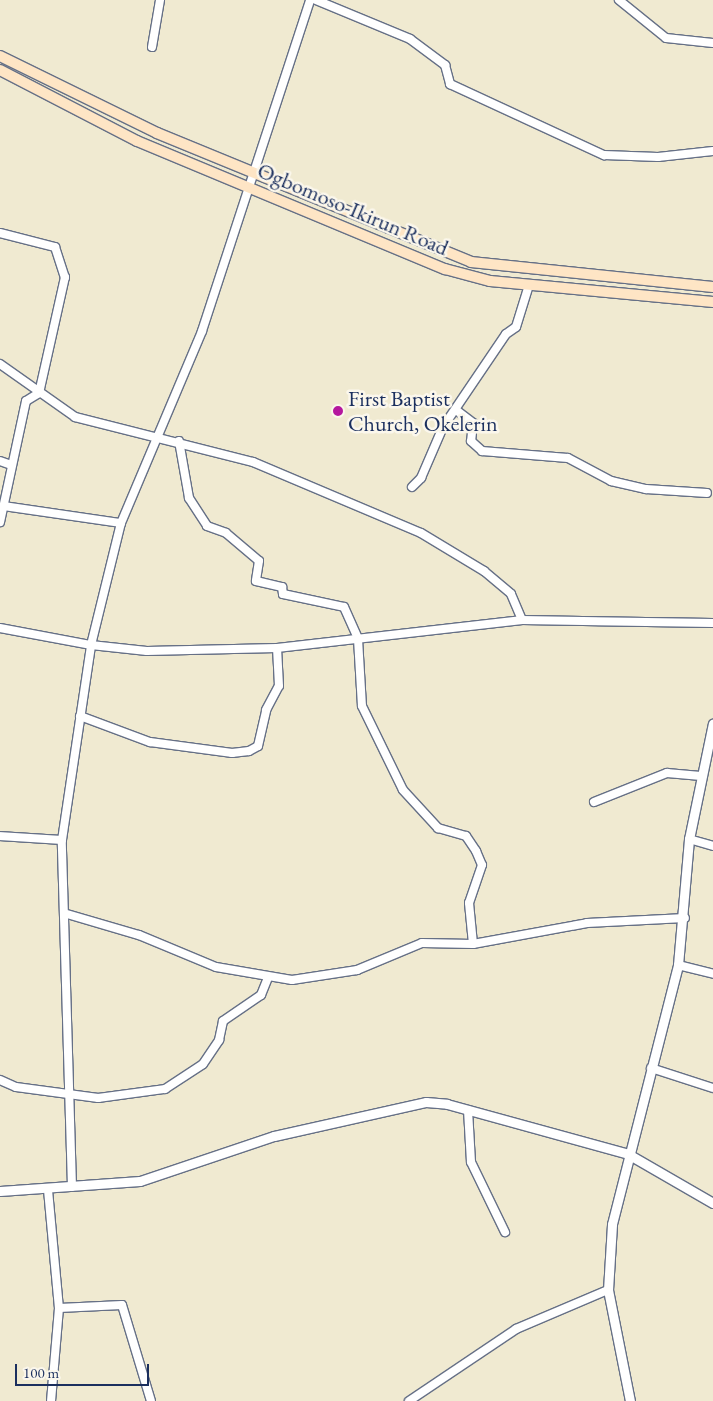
<!DOCTYPE html>
<html>
<head>
<meta charset="utf-8">
<style>
  body { margin:0 }
  #map { position:relative; width:713px; height:1401px; overflow:hidden; background:#f0ead1; font-family:"EB Garamond",serif }
  div>[style] { position:absolute }
  .roads { filter:drop-shadow(1px 0 #667086) drop-shadow(-1px 0 #667086) drop-shadow(0 1px #667086) drop-shadow(0 -1px #667086) }
  .minor>* { height:8px; margin:-4px; padding:0 4px; transform-origin:4px; border-radius:4px; background:#fff }
  .tertiary>* { height:9px; margin:-4.5px; padding:0 4.5px; transform-origin:4.5px; border-radius:4.5px; background:#fff }
  .secondary>* { height:10px; margin:-5px; padding:0 5px; transform-origin:5px; border-radius:5px; background:#fee5c5 }
  .dots>* { width:14px; height:14px; translate:-50% -50%; box-sizing:border-box; border:2px solid #fbf7ec; border-radius:50% }
  span { translate:-50% -50%; white-space:nowrap; text-align:center; line-height:1.15; -webkit-text-stroke:5px #fbf7ec; paint-order:stroke }
  .street-label { font-size:22px; color:#1b2f5e }
  .poi-label { font-size:22px; color:#1b2f5e }
  .left { translate:0 -50%; text-align:left }
  .scale { position:absolute; left:15px; top:1364px; width:134px; height:22px; box-sizing:border-box; border:2px solid #1b2f5e; border-top:0; padding-left:6px; font-size:15px; line-height:18px; white-space:nowrap; color:#1b2f5e; -webkit-text-stroke:4px #fbf7ec; paint-order:stroke }
</style>
</head>
<body>
<div id="map">
  <div class="roads">
    <div class="minor">
      <div style="left:316px;top:0;width:102px;rotate:22.5deg"></div>
      <div style="left:410px;top:39px;width:44px;rotate:36.6deg"></div>
      <div style="left:445px;top:65px;width:20px;rotate:75deg"></div>
      <div style="left:450px;top:84px;width:170px;rotate:24.8deg"></div>
      <div style="left:604px;top:155px;width:54px;rotate:2.1deg"></div>
      <div style="left:658px;top:157px;width:55px;rotate:-6.2deg"></div>
      <div style="left:619px;top:0;width:60px;rotate:39deg"></div>
      <div style="left:666px;top:38px;width:47px;rotate:6.1deg"></div>
      <div style="left:152px;top:47px;width:48px;rotate:-80.3deg"></div>
      <div style="left:0;top:233px;width:57px;rotate:14.3deg"></div>
      <div style="left:55px;top:247px;width:32px;rotate:72deg"></div>
      <div style="left:65px;top:277px;width:119px;rotate:102.6deg"></div>
      <div style="left:39px;top:393px;width:15px;rotate:148deg"></div>
      <div style="left:26px;top:401px;width:124px;rotate:102.1deg"></div>
      <div style="left:0;top:364px;width:92px;rotate:35.2deg"></div>
      <div style="left:75px;top:417px;width:184px;rotate:14.2deg"></div>
      <div style="left:253px;top:462px;width:182px;rotate:22.9deg"></div>
      <div style="left:421px;top:533px;width:74px;rotate:31.1deg"></div>
      <div style="left:484px;top:571px;width:35px;rotate:40deg"></div>
      <div style="left:511px;top:594px;width:28px;rotate:67deg"></div>
      <div style="left:456px;top:410px;width:21px;rotate:37deg"></div>
      <div style="left:473px;top:423px;width:18px;rotate:96deg"></div>
      <div style="left:471px;top:441px;width:15px;rotate:42deg"></div>
      <div style="left:482px;top:451px;width:86px;rotate:4.7deg"></div>
      <div style="left:568px;top:458px;width:49px;rotate:28.1deg"></div>
      <div style="left:611px;top:481px;width:36px;rotate:13deg"></div>
      <div style="left:646px;top:489px;width:61px;rotate:3.8deg"></div>
      <div style="left:179px;top:441px;width:58px;rotate:80deg"></div>
      <div style="left:189px;top:498px;width:33px;rotate:57deg"></div>
      <div style="left:207px;top:526px;width:20px;rotate:20deg"></div>
      <div style="left:226px;top:533px;width:43px;rotate:40.3deg"></div>
      <div style="left:259px;top:561px;width:20px;rotate:99deg"></div>
      <div style="left:256px;top:581px;width:27px;rotate:13deg"></div>
      <div style="left:282px;top:587px;width:7px;rotate:82deg"></div>
      <div style="left:283px;top:594px;width:62px;rotate:12deg"></div>
      <div style="left:344px;top:607px;width:35px;rotate:66deg"></div>
      <div style="left:358px;top:639px;width:67px;rotate:86.6deg"></div>
      <div style="left:362px;top:706px;width:93px;rotate:64deg"></div>
      <div style="left:403px;top:790px;width:52px;rotate:47.4deg"></div>
      <div style="left:438px;top:828px;width:29px;rotate:16deg"></div>
      <div style="left:466px;top:836px;width:18px;rotate:56deg"></div>
      <div style="left:476px;top:851px;width:15px;rotate:67deg"></div>
      <div style="left:482px;top:865px;width:40px;rotate:108.9deg"></div>
      <div style="left:469px;top:903px;width:41px;rotate:84.4deg"></div>
      <div style="left:0;top:461px;width:12px;rotate:20deg"></div>
      <div style="left:412px;top:487px;width:13px;rotate:-45deg"></div>
      <div style="left:421px;top:478px;width:56px;rotate:-66.7deg"></div>
      <div style="left:443px;top:427px;width:112px;rotate:-55.9deg"></div>
      <div style="left:506px;top:334px;width:12px;rotate:-35deg"></div>
      <div style="left:516px;top:327px;width:44px;rotate:-72.8deg"></div>
      <div style="left:4px;top:506px;width:118px;rotate:8.3deg"></div>
      <div style="left:0;top:628px;width:93px;rotate:10.6deg"></div>
      <div style="left:91px;top:645px;width:126px;rotate:-76.2deg"></div>
      <div style="left:121px;top:523px;width:208px;rotate:-67.1deg"></div>
      <div style="left:202px;top:331px;width:348px;rotate:-71.9deg"></div>
      <div style="left:80px;top:716px;width:75px;rotate:20.4deg"></div>
      <div style="left:150px;top:742px;width:83px;rotate:7.6deg"></div>
      <div style="left:232px;top:753px;width:17px;rotate:-7deg"></div>
      <div style="left:249px;top:751px;width:10px;rotate:-29deg"></div>
      <div style="left:258px;top:746px;width:37px;rotate:-77deg"></div>
      <div style="left:266px;top:710px;width:27px;rotate:-62deg"></div>
      <div style="left:279px;top:686px;width:38px;rotate:-93deg"></div>
      <div style="left:594px;top:802px;width:79px;rotate:-21.7deg"></div>
      <div style="left:667px;top:773px;width:34px;rotate:5deg"></div>
      <div style="left:0;top:836px;width:62px;rotate:3.7deg"></div>
      <div style="left:689px;top:839px;width:25px;rotate:16deg"></div>
      <div style="left:67px;top:914px;width:75px;rotate:16.3deg"></div>
      <div style="left:139px;top:935px;width:83px;rotate:22.6deg"></div>
      <div style="left:216px;top:967px;width:77px;rotate:9.7deg"></div>
      <div style="left:292px;top:980px;width:66px;rotate:-8.7deg"></div>
      <div style="left:357px;top:970px;width:70px;rotate:-22.6deg"></div>
      <div style="left:422px;top:943px;width:51px;rotate:1.1deg"></div>
      <div style="left:473px;top:944px;width:116px;rotate:-10.4deg"></div>
      <div style="left:587px;top:923px;width:98px;rotate:-2.9deg"></div>
      <div style="left:678px;top:965px;width:36px;rotate:14deg"></div>
      <div style="left:651px;top:1068px;width:65px;rotate:17.9deg"></div>
      <div style="left:0;top:1080px;width:17px;rotate:24deg"></div>
      <div style="left:16px;top:1087px;width:83px;rotate:7.6deg"></div>
      <div style="left:98px;top:1098px;width:68px;rotate:-7.7deg"></div>
      <div style="left:165px;top:1089px;width:45px;rotate:-33.3deg"></div>
      <div style="left:203px;top:1064px;width:29px;rotate:-56deg"></div>
      <div style="left:219px;top:1040px;width:19px;rotate:-78deg"></div>
      <div style="left:223px;top:1021px;width:46px;rotate:-34.4deg"></div>
      <div style="left:261px;top:995px;width:18px;rotate:-68deg"></div>
      <div style="left:468px;top:1110px;width:52px;rotate:86.7deg"></div>
      <div style="left:471px;top:1162px;width:78px;rotate:64.1deg"></div>
      <div style="left:72px;top:1187px;width:347px;rotate:-91.7deg"></div>
      <div style="left:62px;top:840px;width:197px;rotate:-81.5deg"></div>
      <div style="left:91px;top:645px;width:56px;rotate:6.1deg"></div>
      <div style="left:147px;top:651px;width:130px;rotate:-1.3deg"></div>
      <div style="left:277px;top:648px;width:247px;rotate:-6.5deg"></div>
      <div style="left:522px;top:620px;width:191px;rotate:0.9deg"></div>
      <div style="left:48px;top:1190px;width:119px;rotate:84.7deg"></div>
      <div style="left:59px;top:1308px;width:93px;rotate:94.9deg"></div>
      <div style="left:59px;top:1308px;width:63px;rotate:-2.7deg"></div>
      <div style="left:122px;top:1305px;width:100px;rotate:73.2deg"></div>
      <div style="left:409px;top:1401px;width:129px;rotate:-33.9deg"></div>
      <div style="left:516px;top:1329px;width:100px;rotate:-23deg"></div>
    </div>
    <div class="tertiary">
      <div style="left:0;top:1191px;width:140px;rotate:-4.1deg"></div>
      <div style="left:140px;top:1181px;width:141px;rotate:-18.6deg"></div>
      <div style="left:274px;top:1136px;width:156px;rotate:-12.6deg"></div>
      <div style="left:426px;top:1102px;width:21px;rotate:5deg"></div>
      <div style="left:447px;top:1104px;width:188px;rotate:15.4deg"></div>
      <div style="left:628px;top:1154px;width:98px;rotate:30deg"></div>
      <div style="left:630px;top:1401px;width:113px;rotate:-101.2deg"></div>
      <div style="left:608px;top:1290px;width:66px;rotate:-86.5deg"></div>
      <div style="left:612px;top:1224px;width:267px;rotate:-75.7deg"></div>
      <div style="left:678px;top:965px;width:126px;rotate:-85deg"></div>
      <div style="left:689px;top:839px;width:118px;rotate:-78.3deg"></div>
    </div>
    <div class="secondary">
      <div style="left:0;top:56px;width:175px;rotate:26.1deg"></div>
      <div style="left:157px;top:133px;width:339px;rotate:22.3deg"></div>
      <div style="left:471px;top:262px;width:243px;rotate:5.9deg"></div>
      <div style="left:0;top:70px;width:154px;rotate:27.4deg"></div>
      <div style="left:137px;top:141px;width:334px;rotate:22.6deg"></div>
      <div style="left:445px;top:269px;width:47px;rotate:14.9deg"></div>
      <div style="left:490px;top:281px;width:224px;rotate:5.4deg"></div>
    </div>
  </div>
  <div class="dots">
    <div style="left:338px;top:411px;background:#b5179e"></div>
  </div>
  <div class="street-label">
    <span style="left:353px;top:209px;rotate:23deg">Ogbomoso-Ikirun Road</span>
  </div>
  <div class="poi-label">
    <span class="left" style="left:348px;top:411px">First Baptist<br>Church, Okelerin</span>
  </div>
  <div class="scale">100 m</div>
</div>
</body>
</html>
